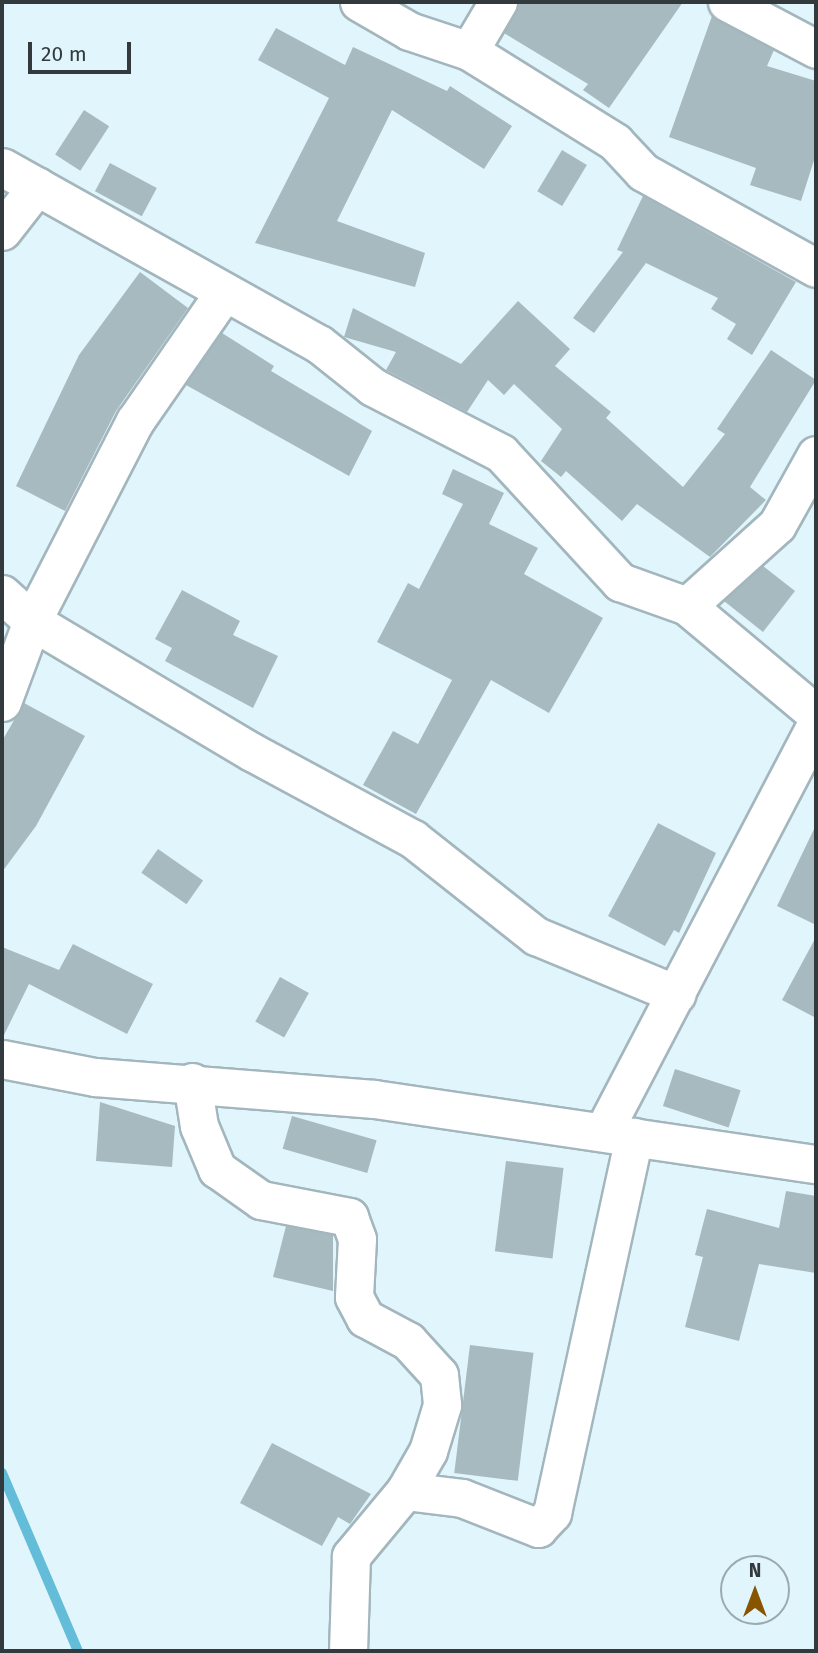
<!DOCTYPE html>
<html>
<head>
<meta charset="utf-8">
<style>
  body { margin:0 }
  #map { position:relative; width:818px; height:1653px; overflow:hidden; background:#e1f5fc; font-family:"Fira Sans",sans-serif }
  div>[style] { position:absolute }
  .stream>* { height:10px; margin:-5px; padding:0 5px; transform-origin:5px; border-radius:5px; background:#63bdd8 }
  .building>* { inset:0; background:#a7bac0; transform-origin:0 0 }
  .roads { filter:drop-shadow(2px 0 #a3b6bd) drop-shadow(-2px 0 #a3b6bd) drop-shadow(0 2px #a3b6bd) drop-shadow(0 -2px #a3b6bd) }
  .street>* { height:37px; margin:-18.5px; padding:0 18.5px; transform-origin:18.5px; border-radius:18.5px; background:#fff }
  span { translate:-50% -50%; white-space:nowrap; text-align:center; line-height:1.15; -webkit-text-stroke:5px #e1f5fc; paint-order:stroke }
  .frame { position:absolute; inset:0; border:4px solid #323a3d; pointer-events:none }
  .north { position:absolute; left:720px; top:1555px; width:70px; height:70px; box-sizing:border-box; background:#e1f5fc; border:2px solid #9baab0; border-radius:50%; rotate:0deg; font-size:19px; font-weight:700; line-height:28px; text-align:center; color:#323a3d }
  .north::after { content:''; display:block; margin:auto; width:24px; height:32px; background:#875400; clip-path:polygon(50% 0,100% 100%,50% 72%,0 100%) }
  .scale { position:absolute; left:28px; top:42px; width:103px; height:32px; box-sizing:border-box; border:4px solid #323a3d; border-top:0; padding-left:9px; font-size:21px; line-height:24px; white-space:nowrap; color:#323a3d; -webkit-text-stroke:5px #e1f5fc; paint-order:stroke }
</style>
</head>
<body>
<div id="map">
  <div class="stream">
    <div style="left:2px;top:1473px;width:194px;rotate:66.9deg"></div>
  </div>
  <div class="building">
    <div style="clip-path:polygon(519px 2px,683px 2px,609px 108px,583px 90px,588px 84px,504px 33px)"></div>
    <div style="clip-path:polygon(712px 16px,774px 50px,767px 66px,816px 81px,816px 154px,801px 201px,750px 185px,756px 168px,669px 137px)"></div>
    <div style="clip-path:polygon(276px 28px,345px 65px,353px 47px,447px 91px,450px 86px,512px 126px,484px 169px,392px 110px,337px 221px,425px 253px,415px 287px,255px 243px,329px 98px,258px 60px)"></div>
    <div style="left:84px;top:110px;width:30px;height:53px;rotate:33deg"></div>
    <div style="left:562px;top:150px;width:29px;height:48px;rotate:31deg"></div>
    <div style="left:110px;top:163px;width:53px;height:32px;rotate:28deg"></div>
    <div style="clip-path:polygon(643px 196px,796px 282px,752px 355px,727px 339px,736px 324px,711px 309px,718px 298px,646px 263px,594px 333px,573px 318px,623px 252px,617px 250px)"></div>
    <div style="clip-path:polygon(140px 272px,188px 308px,116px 411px,65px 511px,16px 486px,79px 355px)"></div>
    <div style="clip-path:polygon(518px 301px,570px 349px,555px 366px,611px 412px,606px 418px,683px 487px,725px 434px,717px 429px,771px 350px,816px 380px,750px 487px,766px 500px,710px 557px,637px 504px,622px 521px,566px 471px,561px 477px,541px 461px,562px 429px,514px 384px,504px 395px,488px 380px,467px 412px,386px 370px,396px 352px,344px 337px,353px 308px,461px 364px)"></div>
    <div style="clip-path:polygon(222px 333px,274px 366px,271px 371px,372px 431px,349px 476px,186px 385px)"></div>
    <div style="clip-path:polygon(453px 469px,504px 493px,489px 524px,538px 548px,524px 574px,603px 618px,549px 713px,491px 680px,416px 814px,363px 785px,393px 731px,418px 744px,452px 680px,377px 642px,408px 583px,419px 589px,463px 504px,442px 494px)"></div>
    <div style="clip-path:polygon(763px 566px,795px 591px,763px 632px,724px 601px)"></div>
    <div style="clip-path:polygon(182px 590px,240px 621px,233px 635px,278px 656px,253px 708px,165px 661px,172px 648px,155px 639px)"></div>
    <div style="clip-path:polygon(24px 703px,85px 736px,36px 826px,2px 872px,2px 741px)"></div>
    <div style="clip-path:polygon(658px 823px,716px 853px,679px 933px,674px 930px,665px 946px,608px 916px)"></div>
    <div style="clip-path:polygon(816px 825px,816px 925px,777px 906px)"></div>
    <div style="left:158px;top:849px;width:55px;height:29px;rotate:35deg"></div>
    <div style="clip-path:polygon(816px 937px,816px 1018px,782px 1000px)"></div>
    <div style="clip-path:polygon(73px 944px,153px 984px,127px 1034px,29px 984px,2px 1039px,2px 947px,59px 970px)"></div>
    <div style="left:280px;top:977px;width:33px;height:51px;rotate:29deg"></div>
    <div style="left:675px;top:1069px;width:69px;height:39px;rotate:18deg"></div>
    <div style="clip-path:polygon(100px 1102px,175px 1126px,172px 1167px,96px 1161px)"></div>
    <div style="left:292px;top:1116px;width:88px;height:34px;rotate:16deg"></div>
    <div style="left:506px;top:1161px;width:58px;height:91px;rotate:7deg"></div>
    <div style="clip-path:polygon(786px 1191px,816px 1196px,816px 1273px,759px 1264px,739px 1341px,685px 1327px,703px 1257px,695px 1255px,707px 1209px,779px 1228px)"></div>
    <div style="clip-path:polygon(286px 1226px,333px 1235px,333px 1291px,273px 1277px)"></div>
    <div style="left:470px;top:1345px;width:64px;height:129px;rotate:7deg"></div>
    <div style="clip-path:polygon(272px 1443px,371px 1494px,350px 1524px,338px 1517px,322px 1546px,240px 1503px)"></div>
  </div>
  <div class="roads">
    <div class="street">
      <div style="left:359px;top:2px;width:58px;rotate:30.1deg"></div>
      <div style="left:409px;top:31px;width:63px;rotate:18.4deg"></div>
      <div style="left:469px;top:51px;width:172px;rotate:31.9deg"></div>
      <div style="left:615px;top:142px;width:41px;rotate:47deg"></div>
      <div style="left:643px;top:172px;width:198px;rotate:29deg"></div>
      <div style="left:727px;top:2px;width:101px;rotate:27.8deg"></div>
      <div style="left:469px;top:51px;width:57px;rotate:-59.4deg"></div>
      <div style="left:2px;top:167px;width:363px;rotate:29.2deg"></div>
      <div style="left:319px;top:344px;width:69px;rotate:38.5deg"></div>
      <div style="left:373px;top:387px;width:144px;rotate:27.3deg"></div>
      <div style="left:501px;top:453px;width:176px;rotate:47.3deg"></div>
      <div style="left:620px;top:582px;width:71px;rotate:19.7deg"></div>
      <div style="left:687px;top:606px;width:168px;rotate:39.9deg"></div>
      <div style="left:2px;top:231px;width:57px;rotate:-52.1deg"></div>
      <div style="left:2px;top:594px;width:40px;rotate:42deg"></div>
      <div style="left:32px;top:621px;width:256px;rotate:30.8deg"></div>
      <div style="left:252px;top:752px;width:183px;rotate:28.4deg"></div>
      <div style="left:413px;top:839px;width:157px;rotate:38.3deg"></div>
      <div style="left:536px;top:936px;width:152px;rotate:22.5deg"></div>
      <div style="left:687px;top:606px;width:121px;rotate:-42deg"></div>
      <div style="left:777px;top:525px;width:80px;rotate:-60.9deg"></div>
      <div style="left:2px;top:702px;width:86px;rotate:-69.7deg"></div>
      <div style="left:32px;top:621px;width:225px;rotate:-62.8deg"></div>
      <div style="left:135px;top:421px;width:155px;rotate:-55.3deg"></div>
      <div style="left:2px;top:1059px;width:95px;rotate:11deg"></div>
      <div style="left:95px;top:1077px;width:280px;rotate:4.5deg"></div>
      <div style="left:374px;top:1099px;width:447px;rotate:8.4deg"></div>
      <div style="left:192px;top:1082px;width:45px;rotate:81deg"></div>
      <div style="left:199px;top:1126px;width:47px;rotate:67.3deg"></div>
      <div style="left:217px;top:1169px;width:54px;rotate:35.2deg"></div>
      <div style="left:261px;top:1200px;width:90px;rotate:10.9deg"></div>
      <div style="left:349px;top:1217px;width:23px;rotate:70deg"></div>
      <div style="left:357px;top:1239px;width:58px;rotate:93deg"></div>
      <div style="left:354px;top:1297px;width:24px;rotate:62deg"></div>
      <div style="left:365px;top:1318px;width:49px;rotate:28.1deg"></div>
      <div style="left:408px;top:1341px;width:46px;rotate:47.6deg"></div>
      <div style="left:439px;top:1375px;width:30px;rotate:84deg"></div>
      <div style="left:442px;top:1405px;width:48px;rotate:106.9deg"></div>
      <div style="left:428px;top:1451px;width:46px;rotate:119.9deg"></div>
      <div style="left:405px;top:1491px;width:85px;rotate:129.7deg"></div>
      <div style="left:351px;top:1556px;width:95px;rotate:91.8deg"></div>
      <div style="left:603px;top:1132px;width:459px;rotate:-62.4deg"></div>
      <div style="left:405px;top:1491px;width:57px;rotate:7deg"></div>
      <div style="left:462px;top:1498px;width:82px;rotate:21.5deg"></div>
      <div style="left:538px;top:1528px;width:21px;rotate:-47deg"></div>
      <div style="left:552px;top:1513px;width:385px;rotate:-77.7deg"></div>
    </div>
  </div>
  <div class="frame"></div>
  <div class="north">N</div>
  <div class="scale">20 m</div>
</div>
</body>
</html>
